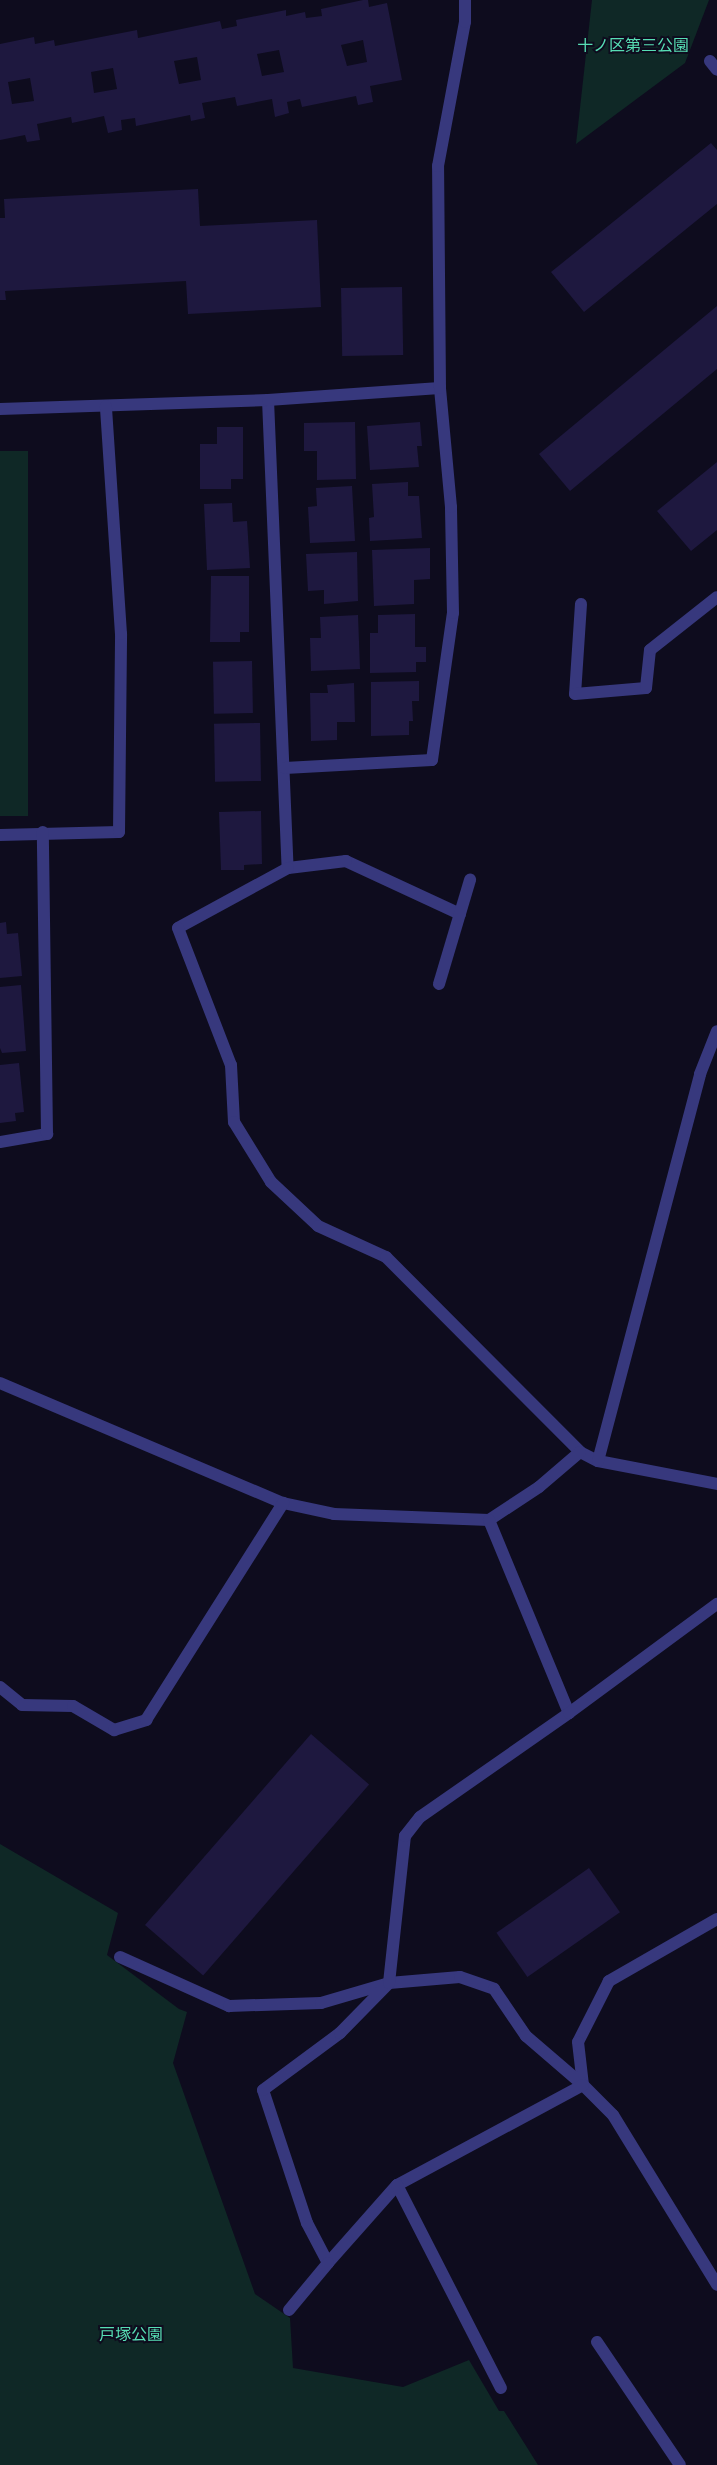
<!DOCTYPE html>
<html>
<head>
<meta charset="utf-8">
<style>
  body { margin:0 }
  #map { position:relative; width:717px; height:2465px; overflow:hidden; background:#0e0c1e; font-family:"Public Sans","Noto Sans JP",sans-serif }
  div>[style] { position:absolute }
  .green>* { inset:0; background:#0f2826; transform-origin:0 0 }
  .building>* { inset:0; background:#1e183f; transform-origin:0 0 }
  .minor>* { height:12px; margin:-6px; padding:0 6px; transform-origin:6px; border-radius:6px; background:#37387d }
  span { translate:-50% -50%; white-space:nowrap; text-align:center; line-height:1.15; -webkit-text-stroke:4px #0e0c1e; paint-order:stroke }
  .park-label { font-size:16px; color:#57deb4 }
</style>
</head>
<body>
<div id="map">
  <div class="green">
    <div style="clip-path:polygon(592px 0,709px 0,685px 63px,576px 144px)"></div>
    <div style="left:28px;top:451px;width:365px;height:28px;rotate:90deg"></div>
    <div style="clip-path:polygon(0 1844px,118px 1913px,107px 1955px,179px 2009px,187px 2012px,173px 2063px,255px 2294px,290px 2318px,293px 2368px,403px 2387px,469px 2360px,499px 2411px,504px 2411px,538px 2465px,0 2465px)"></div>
  </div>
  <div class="building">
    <div style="clip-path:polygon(evenodd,363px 0,368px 0,369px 7px,387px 3px,402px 80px,370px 86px,373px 102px,358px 105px,356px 96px,302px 107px,300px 99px,287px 102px,289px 113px,275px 117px,272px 99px,237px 106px,235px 97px,202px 103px,205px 118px,191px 121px,190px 115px,136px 126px,135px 118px,121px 120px,122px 130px,108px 133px,104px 116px,72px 123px,71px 117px,37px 124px,40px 140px,27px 142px,25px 135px,0 140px,0 44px,34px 37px,35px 44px,54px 40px,55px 46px,137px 30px,138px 38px,220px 21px,222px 29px,237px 26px,236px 20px,286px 10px,286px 16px,305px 12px,306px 18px,322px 16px,321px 9px,363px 0,363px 40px,367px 62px,347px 66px,341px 45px,363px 40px,363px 0,279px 50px,284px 72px,262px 76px,257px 54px,279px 50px,363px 0,197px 57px,201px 80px,179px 84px,174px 61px,197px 57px,363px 0,113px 68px,117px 89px,94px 93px,91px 72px,113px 68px,363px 0,30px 78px,34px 101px,12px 104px,8px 82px,30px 78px)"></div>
    <div style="clip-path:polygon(711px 143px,717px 150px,717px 204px,584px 312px,551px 272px)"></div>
    <div style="clip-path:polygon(198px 189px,200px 226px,317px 220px,321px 307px,188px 314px,186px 281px,5px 291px,6px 300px,0 300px,0 218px,5px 218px,4px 199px)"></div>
    <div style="left:402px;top:287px;width:68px;height:61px;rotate:89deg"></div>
    <div style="clip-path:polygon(717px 306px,717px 369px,570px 491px,539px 454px)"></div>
    <div style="clip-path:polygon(355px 422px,356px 479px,317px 480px,317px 451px,304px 451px,304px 423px)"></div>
    <div style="clip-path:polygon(420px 422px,422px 446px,417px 446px,419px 467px,370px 470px,367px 426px)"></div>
    <div style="clip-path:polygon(217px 427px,243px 427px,243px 479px,231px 479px,231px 489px,200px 489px,200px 444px,217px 444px)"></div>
    <div style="clip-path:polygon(717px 462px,717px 530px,691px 551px,657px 511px)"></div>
    <div style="clip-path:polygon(408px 482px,408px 496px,419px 496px,422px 538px,370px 541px,369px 518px,374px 517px,372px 484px)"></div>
    <div style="clip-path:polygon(352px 486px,355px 541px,310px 543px,308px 507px,317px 506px,316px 488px)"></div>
    <div style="clip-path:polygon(232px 503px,233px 522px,247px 521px,250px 568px,207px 570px,204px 504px)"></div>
    <div style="clip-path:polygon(430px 548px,430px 579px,414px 580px,414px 604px,374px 606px,372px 550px)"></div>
    <div style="clip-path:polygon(357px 552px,358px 601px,324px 604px,324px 590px,308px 591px,306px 554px)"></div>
    <div style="clip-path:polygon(211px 576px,249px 576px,249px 632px,240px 632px,240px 642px,210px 642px)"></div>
    <div style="clip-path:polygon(415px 614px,415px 647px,426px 647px,426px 662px,416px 662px,416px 672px,370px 673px,370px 633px,378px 633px,378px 615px)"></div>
    <div style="clip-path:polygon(358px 615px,360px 669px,311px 671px,310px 638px,321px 638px,320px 617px)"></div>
    <div style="left:252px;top:661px;width:52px;height:39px;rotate:89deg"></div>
    <div style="clip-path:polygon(419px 681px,419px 701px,412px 701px,413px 721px,409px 721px,409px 735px,371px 736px,371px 682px)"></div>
    <div style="clip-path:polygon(354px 683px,355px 722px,337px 722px,337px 740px,311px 741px,310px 693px,328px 693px,327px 685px)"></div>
    <div style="left:260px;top:723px;width:58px;height:46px;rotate:89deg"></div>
    <div style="clip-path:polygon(261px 811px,262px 864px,244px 865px,244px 870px,221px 870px,219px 812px)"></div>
    <div style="clip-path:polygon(6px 922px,7px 934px,18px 933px,22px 976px,0 978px,0 923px)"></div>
    <div style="clip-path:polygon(21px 985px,26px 1051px,2px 1053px,0 1048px,0 987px)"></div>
    <div style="clip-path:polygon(19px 1063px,24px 1112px,15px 1113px,16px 1121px,0 1123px,0 1065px)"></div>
    <div style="left:311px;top:1734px;width:77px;height:253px;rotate:41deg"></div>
    <div style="left:589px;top:1868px;width:54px;height:113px;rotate:55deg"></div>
  </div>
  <div class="minor">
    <div style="left:710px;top:61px;width:11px;rotate:52deg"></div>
    <div style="left:268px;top:400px;width:468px;rotate:87.6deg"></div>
    <div style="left:0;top:409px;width:268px;rotate:-1.9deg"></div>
    <div style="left:268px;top:400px;width:172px;rotate:-4deg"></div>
    <div style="left:581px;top:604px;width:90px;rotate:93.8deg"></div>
    <div style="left:575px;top:694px;width:71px;rotate:-4.8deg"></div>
    <div style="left:646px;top:688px;width:38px;rotate:-84deg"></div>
    <div style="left:650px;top:650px;width:85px;rotate:-38.3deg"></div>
    <div style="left:285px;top:768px;width:147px;rotate:-3.1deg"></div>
    <div style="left:432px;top:760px;width:148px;rotate:-81.9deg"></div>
    <div style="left:453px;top:613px;width:106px;rotate:-91.1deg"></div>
    <div style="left:451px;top:507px;width:120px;rotate:-95.3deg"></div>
    <div style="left:440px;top:388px;width:222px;rotate:-90.5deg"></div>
    <div style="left:438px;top:166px;width:147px;rotate:-79.4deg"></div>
    <div style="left:465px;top:22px;width:22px;rotate:-90deg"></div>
    <div style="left:0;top:835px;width:119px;rotate:-1.4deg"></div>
    <div style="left:119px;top:832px;width:198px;rotate:-89.4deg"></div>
    <div style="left:121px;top:634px;width:228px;rotate:-93.8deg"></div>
    <div style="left:460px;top:914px;width:126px;rotate:-155.1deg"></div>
    <div style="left:346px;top:861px;width:58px;rotate:173.1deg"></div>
    <div style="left:288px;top:868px;width:125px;rotate:151.4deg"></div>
    <div style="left:178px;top:928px;width:147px;rotate:68.9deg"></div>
    <div style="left:231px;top:1065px;width:57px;rotate:87deg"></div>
    <div style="left:234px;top:1122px;width:70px;rotate:58.3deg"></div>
    <div style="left:271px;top:1182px;width:64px;rotate:43.1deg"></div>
    <div style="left:318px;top:1226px;width:75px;rotate:24.5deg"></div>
    <div style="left:386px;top:1257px;width:275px;rotate:45.1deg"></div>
    <div style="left:580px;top:1452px;width:20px;rotate:27deg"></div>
    <div style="left:598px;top:1461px;width:121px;rotate:10.9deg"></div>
    <div style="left:439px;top:984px;width:109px;rotate:-73.4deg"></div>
    <div style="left:0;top:1142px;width:48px;rotate:-9.7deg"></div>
    <div style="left:47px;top:1134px;width:302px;rotate:-90.8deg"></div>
    <div style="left:0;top:1383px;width:307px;rotate:23deg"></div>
    <div style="left:283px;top:1503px;width:52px;rotate:12.2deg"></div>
    <div style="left:334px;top:1514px;width:155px;rotate:2.2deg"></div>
    <div style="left:489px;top:1520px;width:60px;rotate:-33.4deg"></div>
    <div style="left:539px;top:1487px;width:54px;rotate:-40.5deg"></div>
    <div style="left:598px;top:1461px;width:400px;rotate:-75.2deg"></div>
    <div style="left:700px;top:1074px;width:46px;rotate:-68.4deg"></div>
    <div style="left:489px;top:1520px;width:209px;rotate:67.5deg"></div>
    <div style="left:0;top:1687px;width:28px;rotate:39deg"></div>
    <div style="left:22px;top:1705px;width:51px;rotate:1.1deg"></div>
    <div style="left:73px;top:1706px;width:48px;rotate:30.3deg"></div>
    <div style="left:114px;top:1730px;width:34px;rotate:-17deg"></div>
    <div style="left:146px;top:1720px;width:257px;rotate:-57.7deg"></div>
    <div style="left:717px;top:1919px;width:125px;rotate:150.1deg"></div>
    <div style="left:609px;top:1981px;width:68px;rotate:116.9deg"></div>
    <div style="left:578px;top:2042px;width:43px;rotate:83.4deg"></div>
    <div style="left:583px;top:2085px;width:42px;rotate:45deg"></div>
    <div style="left:613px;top:2115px;width:199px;rotate:58.5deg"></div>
    <div style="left:120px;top:1957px;width:120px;rotate:24.2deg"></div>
    <div style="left:229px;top:2006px;width:92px;rotate:-1.9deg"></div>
    <div style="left:321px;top:2003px;width:71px;rotate:-16.4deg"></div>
    <div style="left:389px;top:1983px;width:71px;rotate:-4.8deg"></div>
    <div style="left:460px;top:1977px;width:36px;rotate:19deg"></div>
    <div style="left:494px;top:1989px;width:57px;rotate:55.8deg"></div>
    <div style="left:526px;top:2036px;width:75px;rotate:40.7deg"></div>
    <div style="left:583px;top:2085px;width:211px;rotate:151.7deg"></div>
    <div style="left:397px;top:2185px;width:104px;rotate:131.5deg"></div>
    <div style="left:328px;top:2263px;width:45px;rotate:-117.7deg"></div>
    <div style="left:307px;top:2223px;width:140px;rotate:-108.3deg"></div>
    <div style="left:263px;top:2090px;width:96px;rotate:-36.5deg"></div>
    <div style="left:340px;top:2033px;width:70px;rotate:-45.6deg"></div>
    <div style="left:389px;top:1983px;width:148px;rotate:-83.8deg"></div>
    <div style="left:405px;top:1836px;width:24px;rotate:-52deg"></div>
    <div style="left:420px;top:1817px;width:182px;rotate:-34.9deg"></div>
    <div style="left:569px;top:1713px;width:184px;rotate:-36.4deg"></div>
    <div style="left:397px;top:2185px;width:228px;rotate:62.9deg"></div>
    <div style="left:289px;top:2310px;width:61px;rotate:-50.3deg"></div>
    <div style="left:597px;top:2342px;width:148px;rotate:56deg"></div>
  </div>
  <div class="park-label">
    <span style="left:633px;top:46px">十ノ区第三公園</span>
    <span style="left:131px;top:2335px">戸塚公園</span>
  </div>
</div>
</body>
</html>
